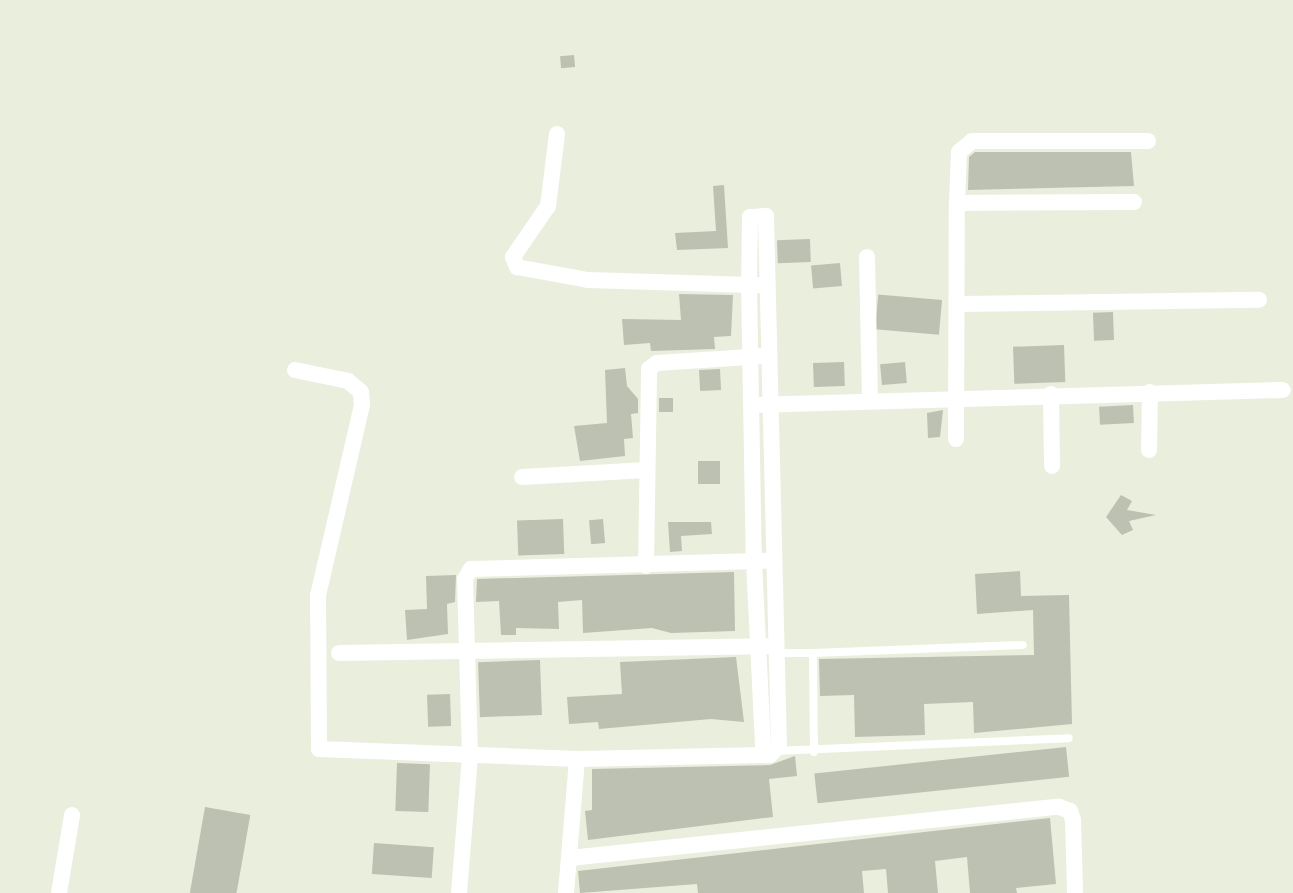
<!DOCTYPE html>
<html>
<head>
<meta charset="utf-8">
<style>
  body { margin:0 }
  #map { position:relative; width:1293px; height:893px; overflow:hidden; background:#eaeedd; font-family:Lato,sans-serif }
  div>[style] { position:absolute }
  .building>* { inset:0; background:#bdc1b1; transform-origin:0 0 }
  .service>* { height:8px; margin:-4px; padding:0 4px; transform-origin:4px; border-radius:4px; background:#fff }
  .minor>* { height:16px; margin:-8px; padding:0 8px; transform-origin:8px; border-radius:8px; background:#fff }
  span { translate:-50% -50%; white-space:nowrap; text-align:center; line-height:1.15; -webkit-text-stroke:4.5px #fff; paint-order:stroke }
</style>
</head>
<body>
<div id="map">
  <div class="building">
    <div style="left:574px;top:55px;width:12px;height:14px;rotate:85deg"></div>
    <div style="clip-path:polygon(975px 152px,1131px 152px,1134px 186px,968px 190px,969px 157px)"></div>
    <div style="clip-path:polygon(724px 185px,728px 248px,677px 250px,675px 233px,716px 231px,713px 186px)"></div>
    <div style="left:810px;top:239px;width:23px;height:33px;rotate:88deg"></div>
    <div style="left:840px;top:263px;width:23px;height:29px;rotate:85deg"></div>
    <div style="clip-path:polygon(679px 294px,733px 295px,731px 336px,714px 337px,715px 349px,651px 351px,650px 343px,624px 345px,622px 319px,681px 320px)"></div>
    <div style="left:942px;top:300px;width:35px;height:64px;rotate:95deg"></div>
    <div style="left:1113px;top:312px;width:28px;height:20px;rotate:88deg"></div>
    <div style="left:1064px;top:345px;width:37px;height:51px;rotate:88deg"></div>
    <div style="left:844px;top:362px;width:24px;height:31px;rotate:88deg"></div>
    <div style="left:905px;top:362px;width:21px;height:25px;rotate:85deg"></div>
    <div style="clip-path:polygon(625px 368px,627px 386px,638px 399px,638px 413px,631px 414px,633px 438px,624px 439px,625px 456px,580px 461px,574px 426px,607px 423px,605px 370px)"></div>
    <div style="left:720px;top:369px;width:21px;height:21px;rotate:87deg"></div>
    <div style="left:659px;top:398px;width:14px;height:14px"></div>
    <div style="left:1133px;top:405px;width:18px;height:34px;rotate:87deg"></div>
    <div style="clip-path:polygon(943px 410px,940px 437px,928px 438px,927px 413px)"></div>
    <div style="left:698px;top:461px;width:22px;height:23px"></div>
    <div style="clip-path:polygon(1121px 495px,1132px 501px,1127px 510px,1156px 515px,1129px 521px,1133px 530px,1122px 535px,1106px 517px)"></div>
    <div style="left:563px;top:519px;width:35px;height:46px;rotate:88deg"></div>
    <div style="left:603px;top:519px;width:24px;height:14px;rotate:85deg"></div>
    <div style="clip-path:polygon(668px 522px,711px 522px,712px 534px,681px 536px,682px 551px,670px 552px)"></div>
    <div style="clip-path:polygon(1020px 571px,1021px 596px,1069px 595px,1072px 724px,974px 733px,973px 702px,924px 704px,925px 735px,855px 737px,854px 695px,820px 696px,819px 659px,1034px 655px,1033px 610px,977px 614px,975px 574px)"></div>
    <div style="clip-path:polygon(734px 572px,735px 631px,671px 633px,652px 628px,583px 633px,582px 600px,558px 602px,559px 629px,516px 628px,516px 635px,501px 635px,499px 601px,476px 602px,477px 579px)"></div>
    <div style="clip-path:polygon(456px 575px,455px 602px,447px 604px,448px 634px,407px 640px,405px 610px,427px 609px,426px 576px)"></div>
    <div style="clip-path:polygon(736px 657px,744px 722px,711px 719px,599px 729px,598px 722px,569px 724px,567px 697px,622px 694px,620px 662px)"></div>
    <div style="left:540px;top:660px;width:55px;height:62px;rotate:88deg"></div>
    <div style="left:450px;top:694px;width:32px;height:23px;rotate:88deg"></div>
    <div style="left:1066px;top:747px;width:30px;height:253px;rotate:84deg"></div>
    <div style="clip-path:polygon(795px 756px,797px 776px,769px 779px,773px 817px,588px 840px,585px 811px,592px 810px,592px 769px,770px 765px)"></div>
    <div style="left:397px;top:763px;width:33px;height:48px;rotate:2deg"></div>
    <div style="left:205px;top:807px;width:46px;height:87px;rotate:10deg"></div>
    <div style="clip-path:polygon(1050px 818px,1056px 884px,1016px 888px,1017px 893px,970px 893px,967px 857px,935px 861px,938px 893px,888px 893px,886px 869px,862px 871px,864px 893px,698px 893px,697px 884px,580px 893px,578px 871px)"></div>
    <div style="left:374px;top:843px;width:60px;height:31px;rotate:4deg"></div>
  </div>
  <div class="service">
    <div style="left:777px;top:653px;width:36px"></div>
    <div style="left:775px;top:751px;width:294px;rotate:-2.5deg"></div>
    <div style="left:814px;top:752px;width:99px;rotate:-90.6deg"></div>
    <div style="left:813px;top:653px;width:210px;rotate:-2.2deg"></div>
  </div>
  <div class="minor">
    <div style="left:557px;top:134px;width:73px;rotate:97.1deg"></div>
    <div style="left:548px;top:206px;width:62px;rotate:124.5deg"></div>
    <div style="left:513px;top:257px;width:11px;rotate:68deg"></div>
    <div style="left:517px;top:267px;width:72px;rotate:10.4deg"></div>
    <div style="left:588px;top:280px;width:173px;rotate:1.7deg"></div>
    <div style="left:1134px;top:202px;width:177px;rotate:179.7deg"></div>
    <div style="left:957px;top:203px;width:51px;rotate:-87.8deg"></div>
    <div style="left:959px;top:152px;width:17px;rotate:-40deg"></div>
    <div style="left:972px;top:141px;width:176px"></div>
    <div style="left:867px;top:257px;width:144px;rotate:88.8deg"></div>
    <div style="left:959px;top:304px;width:300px;rotate:-0.8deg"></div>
    <div style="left:295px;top:370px;width:54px;rotate:11.7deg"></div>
    <div style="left:348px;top:381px;width:17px;rotate:40deg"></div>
    <div style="left:361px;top:392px;width:13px;rotate:86deg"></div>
    <div style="left:362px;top:405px;width:195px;rotate:103deg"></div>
    <div style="left:318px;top:595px;width:154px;rotate:89.6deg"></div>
    <div style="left:319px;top:749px;width:258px;rotate:2.2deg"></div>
    <div style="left:577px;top:759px;width:193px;rotate:-1.2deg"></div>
    <div style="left:770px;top:755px;width:13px;rotate:-45deg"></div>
    <div style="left:779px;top:746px;width:530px;rotate:-91.41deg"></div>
    <div style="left:766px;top:216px;width:16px;rotate:176deg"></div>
    <div style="left:750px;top:217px;width:68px;rotate:90.8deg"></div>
    <div style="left:749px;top:285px;width:276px;rotate:89deg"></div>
    <div style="left:754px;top:561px;width:185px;rotate:87.2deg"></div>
    <div style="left:763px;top:746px;width:11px;rotate:52deg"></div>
    <div style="left:1051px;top:394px;width:72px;rotate:89.2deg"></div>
    <div style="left:756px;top:405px;width:527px;rotate:-1.63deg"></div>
    <div style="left:956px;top:439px;width:236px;rotate:-89.8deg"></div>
    <div style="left:1149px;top:450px;width:58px;rotate:-89deg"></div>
    <div style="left:522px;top:477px;width:125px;rotate:-3.2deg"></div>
    <div style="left:646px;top:566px;width:197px;rotate:-89.1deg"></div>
    <div style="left:649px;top:369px;width:10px;rotate:-37deg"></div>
    <div style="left:657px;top:363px;width:108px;rotate:-3.7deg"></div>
    <div style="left:339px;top:653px;width:431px;rotate:-0.9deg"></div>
    <div style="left:570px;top:858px;width:492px;rotate:-6deg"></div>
    <div style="left:1059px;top:807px;width:12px;rotate:20deg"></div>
    <div style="left:1070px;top:811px;width:9px;rotate:72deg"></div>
    <div style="left:1073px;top:820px;width:73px;rotate:88.4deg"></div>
    <div style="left:59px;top:893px;width:79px;rotate:-80.5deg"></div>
    <div style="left:459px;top:893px;width:136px;rotate:-85.4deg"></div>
    <div style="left:470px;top:757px;width:178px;rotate:-91.6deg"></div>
    <div style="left:465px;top:579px;width:12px;rotate:-59deg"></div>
    <div style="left:471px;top:569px;width:294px;rotate:-1.6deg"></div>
    <div style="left:566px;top:893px;width:134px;rotate:-85.3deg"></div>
  </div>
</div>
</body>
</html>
